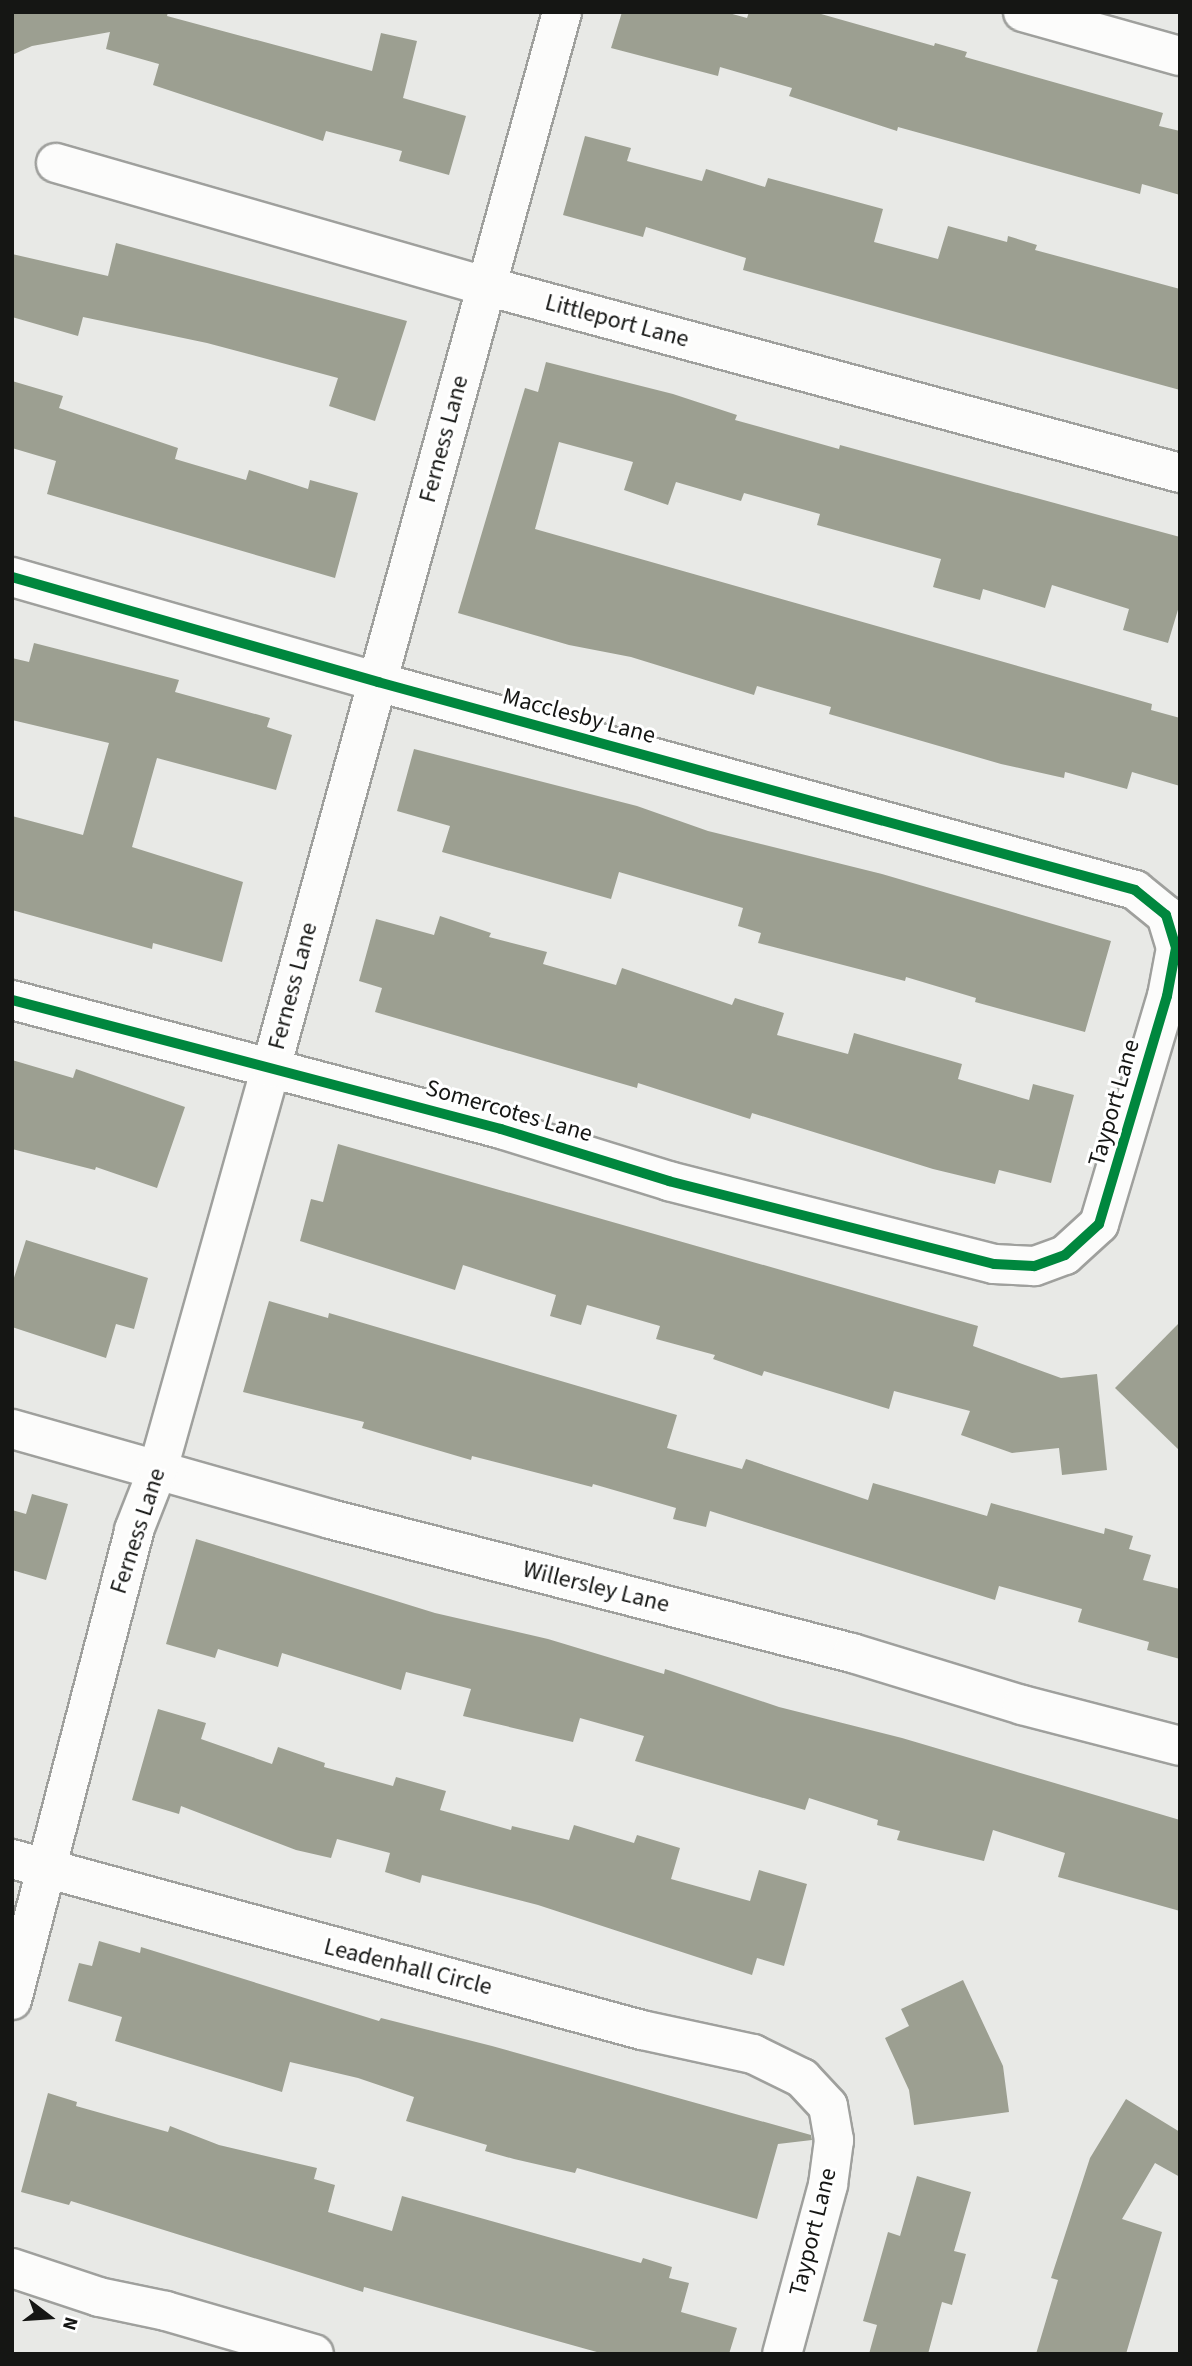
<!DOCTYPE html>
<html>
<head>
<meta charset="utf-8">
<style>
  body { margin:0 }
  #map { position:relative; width:1192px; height:2366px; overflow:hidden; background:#e8e9e6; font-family:"Source Sans 3",sans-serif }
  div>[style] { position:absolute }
  .building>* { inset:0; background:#9c9f91 }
  .roads { filter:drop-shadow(2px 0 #9fa09d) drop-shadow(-2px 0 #9fa09d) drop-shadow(0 2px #9fa09d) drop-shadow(0 -2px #9fa09d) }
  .street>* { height:38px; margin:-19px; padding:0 19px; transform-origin:19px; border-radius:19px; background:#fcfcfb }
  .cycleway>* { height:10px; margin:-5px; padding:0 5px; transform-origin:5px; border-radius:5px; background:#00873e }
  span { translate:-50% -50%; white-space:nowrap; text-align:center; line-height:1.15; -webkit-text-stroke:6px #fff; paint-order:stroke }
  .street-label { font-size:24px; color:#151614 }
  .frame { position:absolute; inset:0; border:14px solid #151614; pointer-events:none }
  .north { position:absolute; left:14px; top:2282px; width:70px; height:70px; -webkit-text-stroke:5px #fff; paint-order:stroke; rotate:107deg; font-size:19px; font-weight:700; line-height:28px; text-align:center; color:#151614 }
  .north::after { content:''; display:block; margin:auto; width:24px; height:32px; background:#151614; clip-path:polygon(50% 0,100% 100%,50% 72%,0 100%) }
</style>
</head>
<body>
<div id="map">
  <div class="building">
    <div style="clip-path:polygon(12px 12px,168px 12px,167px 16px,372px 71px,381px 33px,417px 41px,403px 98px,466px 116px,449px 175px,399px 161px,402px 151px,326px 131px,323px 141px,153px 85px,159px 64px,106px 49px,110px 32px,32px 46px,12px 55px)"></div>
    <div style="clip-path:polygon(622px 12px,725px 12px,747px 18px,749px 12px,814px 12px,934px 46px,935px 43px,967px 52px,965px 57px,1163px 113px,1159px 126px,1180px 131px,1180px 195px,1142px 184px,1140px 194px,898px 127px,897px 131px,789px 96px,792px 88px,720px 67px,718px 76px,611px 48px)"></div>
    <div style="clip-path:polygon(585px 136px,631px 148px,627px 161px,702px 181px,706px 169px,765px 187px,768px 178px,883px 209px,874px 242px,938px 259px,948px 226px,1007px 242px,1008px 236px,1037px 245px,1035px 250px,1180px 289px,1180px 390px,743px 270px,746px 258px,646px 227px,643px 237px,563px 215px)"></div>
    <div style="clip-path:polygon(116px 243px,407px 321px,375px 421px,329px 406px,338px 378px,207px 343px,83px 317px,78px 336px,12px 317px,12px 254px,108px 276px)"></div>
    <div style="clip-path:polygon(546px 362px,673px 394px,737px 415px,735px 420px,839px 449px,840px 445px,1180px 537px,1180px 603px,1168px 643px,1123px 630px,1129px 609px,1052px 585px,1045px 608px,983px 589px,980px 600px,933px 587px,941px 559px,817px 525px,820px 514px,744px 493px,741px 501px,676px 482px,668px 505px,624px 490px,633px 462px,559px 442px,535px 529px,1152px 704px,1151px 710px,1180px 718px,1180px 786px,1132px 772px,1127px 789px,1065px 772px,1064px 778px,1001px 764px,829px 714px,831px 707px,757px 686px,754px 695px,631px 657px,569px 645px,458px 613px,525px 388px,538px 392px)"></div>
    <div style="clip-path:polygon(12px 381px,63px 396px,59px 408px,178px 448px,175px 459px,246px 480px,249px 470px,308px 489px,310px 480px,358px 493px,335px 578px,47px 494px,56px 461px,12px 448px)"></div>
    <div style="clip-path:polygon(34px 643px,179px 680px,175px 692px,270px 718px,267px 727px,292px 735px,276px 790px,157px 758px,132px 847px,243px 882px,222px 962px,153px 943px,152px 949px,12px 910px,12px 816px,83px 835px,109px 743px,12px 720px,12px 658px,29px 662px)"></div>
    <div style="clip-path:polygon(414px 749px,637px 806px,708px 831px,882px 874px,1111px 941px,1085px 1032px,975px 1002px,976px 998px,906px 977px,905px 981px,758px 943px,761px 933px,738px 926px,743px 908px,619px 872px,611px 899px,442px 852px,450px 826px,397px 811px)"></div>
    <div style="clip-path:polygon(440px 916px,491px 933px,489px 937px,547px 952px,543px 964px,616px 985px,622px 968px,732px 1005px,735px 998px,784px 1013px,777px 1035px,848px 1054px,854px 1033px,962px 1064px,958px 1079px,1029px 1100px,1033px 1084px,1074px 1095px,1051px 1183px,999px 1170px,995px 1184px,933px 1169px,752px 1113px,750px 1119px,638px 1083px,637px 1088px,375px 1012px,382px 988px,359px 981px,376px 919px,434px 935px)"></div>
    <div style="clip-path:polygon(12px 1060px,73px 1078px,76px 1069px,185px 1107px,157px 1188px,96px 1167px,95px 1170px,12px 1149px)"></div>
    <div style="clip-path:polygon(338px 1144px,978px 1326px,973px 1346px,1061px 1378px,1097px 1374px,1107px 1470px,1062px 1475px,1059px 1448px,1012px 1453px,961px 1435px,970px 1411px,894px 1391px,889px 1409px,764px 1371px,762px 1376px,713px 1359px,715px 1355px,656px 1339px,660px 1326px,587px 1305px,581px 1325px,550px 1316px,556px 1295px,463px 1265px,455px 1290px,300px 1241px,311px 1199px,323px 1202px)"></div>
    <div style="clip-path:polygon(26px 1240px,148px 1278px,134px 1329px,116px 1324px,106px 1358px,12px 1327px,12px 1284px)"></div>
    <div style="clip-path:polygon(269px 1301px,328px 1318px,329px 1313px,677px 1415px,667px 1448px,742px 1469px,746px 1459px,868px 1500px,873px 1483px,987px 1516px,991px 1503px,1104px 1534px,1105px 1528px,1133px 1536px,1129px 1549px,1151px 1555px,1143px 1580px,1180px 1589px,1180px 1659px,1147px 1650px,1149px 1642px,1078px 1622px,1082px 1609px,999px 1586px,995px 1600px,710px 1511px,706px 1527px,673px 1519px,676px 1508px,593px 1484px,592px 1487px,472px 1456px,471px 1460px,362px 1428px,364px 1422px,243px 1392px)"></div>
    <div style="clip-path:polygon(1180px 1322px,1180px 1451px,1115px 1388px)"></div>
    <div style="clip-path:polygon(32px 1494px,68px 1504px,46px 1580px,12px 1570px,12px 1510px,26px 1514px)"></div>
    <div style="clip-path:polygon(196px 1539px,435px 1613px,548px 1639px,664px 1674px,665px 1669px,779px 1707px,902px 1738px,1180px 1820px,1180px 1911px,1058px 1877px,1065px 1853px,993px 1830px,984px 1861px,897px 1840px,900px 1831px,877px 1825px,878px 1820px,809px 1798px,805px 1810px,635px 1761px,644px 1736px,580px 1718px,573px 1742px,463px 1716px,471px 1689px,406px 1672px,401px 1690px,282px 1653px,278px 1667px,218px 1649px,215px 1658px,166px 1644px)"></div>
    <div style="clip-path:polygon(158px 1709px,206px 1723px,201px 1739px,272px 1764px,278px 1747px,325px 1763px,324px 1767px,393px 1786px,396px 1777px,446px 1791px,440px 1810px,511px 1830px,512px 1826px,569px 1840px,574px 1825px,634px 1843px,637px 1835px,680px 1848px,671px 1879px,750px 1901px,759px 1870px,807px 1884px,784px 1966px,757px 1958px,752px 1975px,538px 1905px,422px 1875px,420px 1883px,385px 1872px,390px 1853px,337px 1839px,331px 1858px,296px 1850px,181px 1806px,179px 1814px,132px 1800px)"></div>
    <div style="clip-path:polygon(99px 1941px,140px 1953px,141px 1947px,379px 2021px,381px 2018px,492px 2046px,811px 2135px,812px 2140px,778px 2144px,757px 2219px,577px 2168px,575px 2173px,514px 2159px,485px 2151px,487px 2145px,406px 2121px,414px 2097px,358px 2078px,290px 2062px,282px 2092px,115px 2041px,122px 2017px,68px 2001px,79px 1963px,92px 1966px)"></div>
    <div style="clip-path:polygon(963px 1980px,1003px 2066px,1009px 2112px,914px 2125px,909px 2090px,885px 2038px,909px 2026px,901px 2009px)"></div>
    <div style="clip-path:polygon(48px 2093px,77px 2102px,76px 2106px,168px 2132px,170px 2126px,219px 2145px,317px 2168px,314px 2179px,335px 2185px,328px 2212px,392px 2231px,402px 2196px,641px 2263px,643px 2258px,672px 2267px,669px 2278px,689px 2283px,681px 2312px,737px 2328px,729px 2354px,604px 2354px,364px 2287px,363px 2292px,71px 2201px,69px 2205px,21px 2192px)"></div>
    <div style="clip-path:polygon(1126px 2099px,1180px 2132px,1180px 2177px,1155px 2163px,1122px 2219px,1162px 2232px,1126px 2354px,1036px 2354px,1058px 2280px,1051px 2278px,1090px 2158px)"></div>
    <div style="clip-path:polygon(917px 2176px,971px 2192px,954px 2251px,966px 2254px,952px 2305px,942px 2302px,928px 2354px,869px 2354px,877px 2325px,863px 2321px,888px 2232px,900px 2236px)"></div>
  </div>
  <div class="roads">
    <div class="street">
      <div style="left:1023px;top:12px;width:163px;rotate:15.7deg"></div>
      <div style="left:56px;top:163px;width:447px;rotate:16deg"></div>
      <div style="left:486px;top:286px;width:719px;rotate:15.08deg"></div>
      <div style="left:12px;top:577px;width:381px;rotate:16deg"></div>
      <div style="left:378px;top:682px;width:785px;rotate:15.36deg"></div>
      <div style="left:1135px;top:890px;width:40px;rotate:39deg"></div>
      <div style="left:1166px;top:915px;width:34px;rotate:73deg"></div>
      <div style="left:1176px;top:948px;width:49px;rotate:100.6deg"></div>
      <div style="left:1167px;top:996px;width:238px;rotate:106.6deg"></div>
      <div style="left:1099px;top:1224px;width:46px;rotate:137.6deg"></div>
      <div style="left:1065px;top:1255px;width:33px;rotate:160deg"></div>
      <div style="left:1034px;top:1266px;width:40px;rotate:-177.1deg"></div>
      <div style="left:994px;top:1264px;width:335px;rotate:-165.7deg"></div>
      <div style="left:669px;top:1181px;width:176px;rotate:-162.8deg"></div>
      <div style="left:501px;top:1129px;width:506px;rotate:-165.22deg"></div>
      <div style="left:12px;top:1429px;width:330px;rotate:15.8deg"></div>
      <div style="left:330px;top:1519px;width:539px;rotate:14.4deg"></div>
      <div style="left:852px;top:1653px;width:178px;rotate:17deg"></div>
      <div style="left:1022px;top:1705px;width:163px;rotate:14.5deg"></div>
      <div style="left:12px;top:1859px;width:653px;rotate:15.19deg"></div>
      <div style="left:642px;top:2030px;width:114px;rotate:12.2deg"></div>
      <div style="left:753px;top:2054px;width:55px;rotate:26.1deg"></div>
      <div style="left:802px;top:2078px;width:38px;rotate:47deg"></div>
      <div style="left:828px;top:2106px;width:35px;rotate:80deg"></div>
      <div style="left:834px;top:2140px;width:45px;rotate:97.6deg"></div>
      <div style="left:828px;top:2185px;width:175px;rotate:105.2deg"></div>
      <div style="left:12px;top:2000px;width:486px;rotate:-75.4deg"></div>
      <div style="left:134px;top:1530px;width:66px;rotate:-68.5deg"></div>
      <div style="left:158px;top:1469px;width:417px;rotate:-74.3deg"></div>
      <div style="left:271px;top:1068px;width:1095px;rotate:-74.59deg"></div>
      <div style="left:12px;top:2268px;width:92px;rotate:18.4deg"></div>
      <div style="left:99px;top:2297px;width:68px;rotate:11.8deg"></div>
      <div style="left:166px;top:2311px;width:154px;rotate:16.2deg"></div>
    </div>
  </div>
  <div class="cycleway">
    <div style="left:12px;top:577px;width:381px;rotate:16deg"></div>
    <div style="left:378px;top:682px;width:785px;rotate:15.36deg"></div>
    <div style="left:1135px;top:890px;width:40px;rotate:39deg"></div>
    <div style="left:1166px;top:915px;width:34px;rotate:73deg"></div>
    <div style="left:1176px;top:948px;width:49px;rotate:100.6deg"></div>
    <div style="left:1167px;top:996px;width:238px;rotate:106.6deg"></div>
    <div style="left:1099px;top:1224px;width:46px;rotate:137.6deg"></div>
    <div style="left:1065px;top:1255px;width:33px;rotate:160deg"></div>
    <div style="left:1034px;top:1266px;width:40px;rotate:-177.1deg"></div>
    <div style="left:994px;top:1264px;width:335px;rotate:-165.7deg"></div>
    <div style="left:669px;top:1181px;width:176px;rotate:-162.8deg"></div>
    <div style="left:501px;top:1129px;width:506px;rotate:-165.22deg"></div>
  </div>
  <div class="street-label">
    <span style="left:617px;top:321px;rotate:15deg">Littleport Lane</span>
    <span style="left:444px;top:439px;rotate:-75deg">Ferness Lane</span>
    <span style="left:579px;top:716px;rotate:15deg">Macclesby Lane</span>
    <span style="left:293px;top:986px;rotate:-75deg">Ferness Lane</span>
    <span style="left:1114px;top:1103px;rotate:-74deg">Tayport Lane</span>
    <span style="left:509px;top:1111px;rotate:16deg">Somercotes Lane</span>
    <span style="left:138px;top:1531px;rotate:-72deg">Ferness Lane</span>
    <span style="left:596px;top:1587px;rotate:14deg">Willersley Lane</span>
    <span style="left:408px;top:1967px;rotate:14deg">Leadenhall Circle</span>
    <span style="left:813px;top:2232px;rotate:-76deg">Tayport Lane</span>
  </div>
  <div class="frame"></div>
  <div class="north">N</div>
</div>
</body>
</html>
